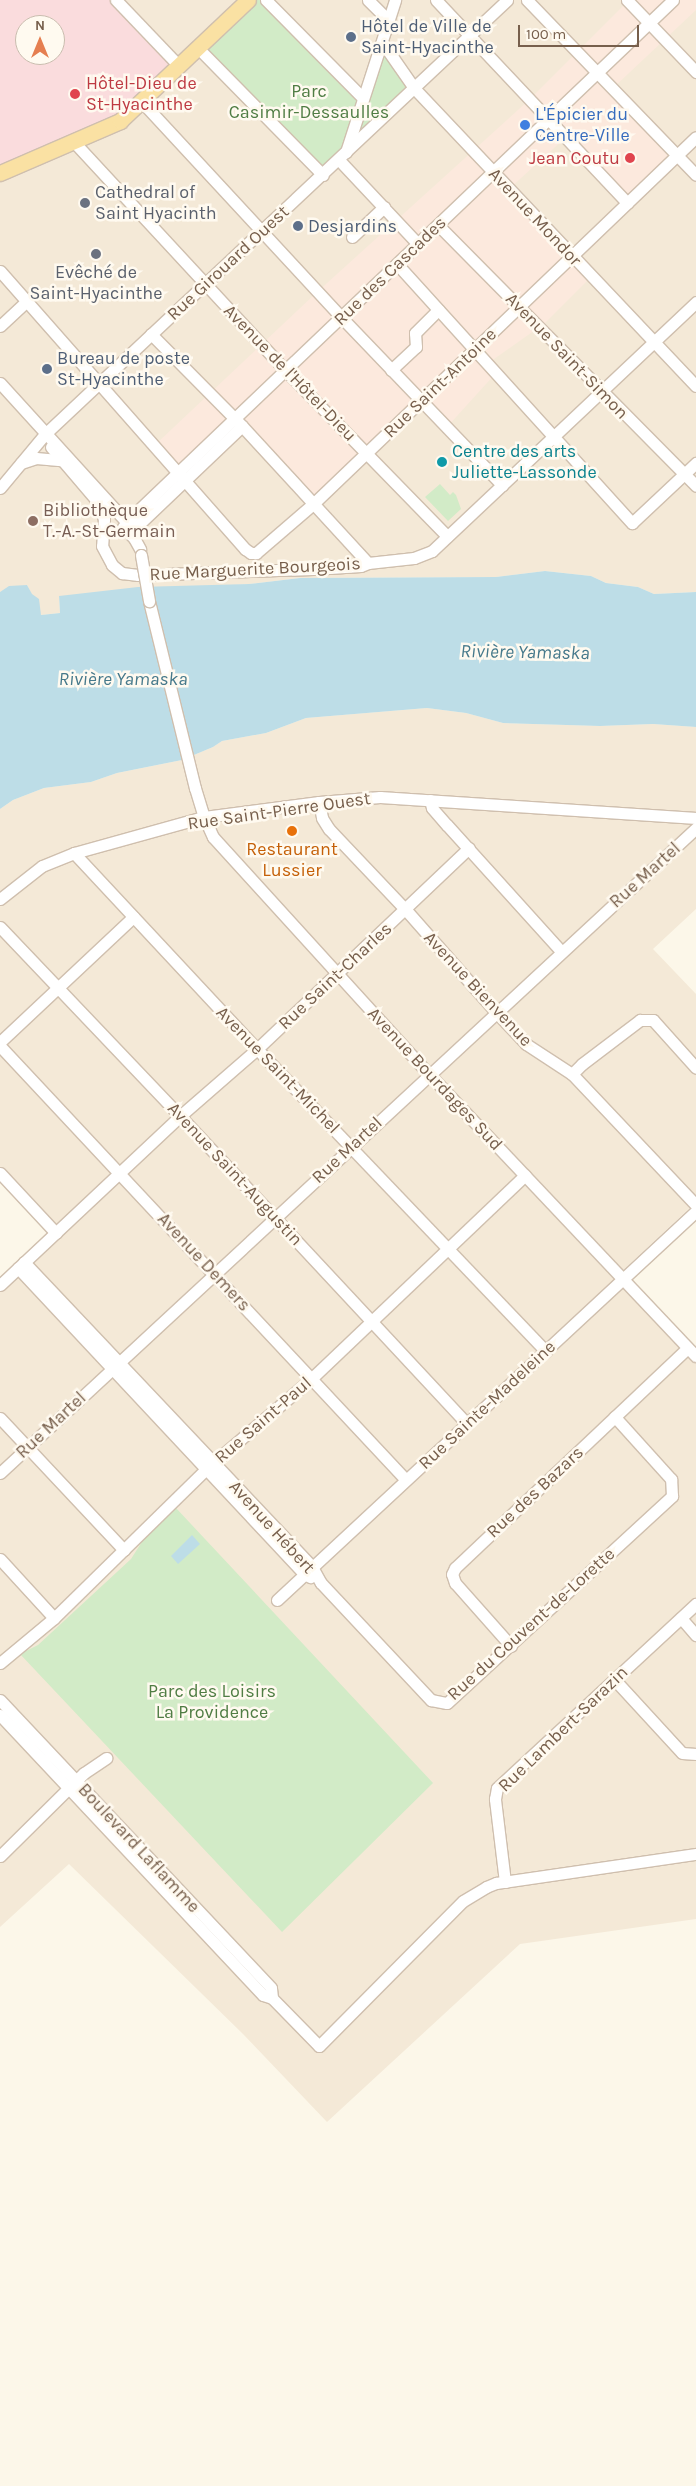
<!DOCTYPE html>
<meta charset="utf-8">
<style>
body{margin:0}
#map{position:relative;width:696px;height:2486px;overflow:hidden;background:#fcf7e9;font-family:Karla,sans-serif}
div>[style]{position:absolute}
.residential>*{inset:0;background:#f4e9d7}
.commercial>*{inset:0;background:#fce9dd}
.medical>*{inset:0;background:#fadcdd}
.green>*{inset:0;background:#d2ebc7}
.water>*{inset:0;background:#bddde7}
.roads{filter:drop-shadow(1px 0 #cfbfae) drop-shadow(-1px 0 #cfbfae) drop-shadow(0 1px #cfbfae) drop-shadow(0 -1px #cfbfae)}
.minor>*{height:11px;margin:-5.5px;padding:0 5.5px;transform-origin:5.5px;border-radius:5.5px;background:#fff}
.major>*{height:15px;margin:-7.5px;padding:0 7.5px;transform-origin:7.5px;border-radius:7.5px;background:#fae1a3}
.bridges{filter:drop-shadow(1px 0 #cfbfae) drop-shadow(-1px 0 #cfbfae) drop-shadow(0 1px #cfbfae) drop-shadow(0 -1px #cfbfae)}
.minor-bridge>*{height:11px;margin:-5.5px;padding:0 5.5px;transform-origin:5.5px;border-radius:5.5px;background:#fff}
.dots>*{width:14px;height:14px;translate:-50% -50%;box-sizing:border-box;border:2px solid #fffaf0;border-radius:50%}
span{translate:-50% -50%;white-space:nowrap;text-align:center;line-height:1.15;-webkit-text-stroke:5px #fffaf0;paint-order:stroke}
.service-label{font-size:18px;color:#4e5e75}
.left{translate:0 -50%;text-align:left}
.health-label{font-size:18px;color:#be3a42}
.right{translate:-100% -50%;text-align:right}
.park-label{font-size:18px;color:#507d44}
.shop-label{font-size:18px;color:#366cbe}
.worship-label{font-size:18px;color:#5b616d}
.street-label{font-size:18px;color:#775f4c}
.culture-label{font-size:18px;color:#0d838f}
.education-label{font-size:18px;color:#785e54}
.food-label{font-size:18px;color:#c56008}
.water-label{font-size:19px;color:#46798b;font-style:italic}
.north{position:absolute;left:15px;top:15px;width:50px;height:50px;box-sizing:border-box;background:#fffaf0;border:1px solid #c9bcae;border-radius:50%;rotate:0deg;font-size:14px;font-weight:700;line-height:20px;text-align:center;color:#775f4c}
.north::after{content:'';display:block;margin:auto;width:18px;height:22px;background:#e57e50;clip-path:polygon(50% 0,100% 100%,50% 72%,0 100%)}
.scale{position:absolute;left:518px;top:25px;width:121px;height:22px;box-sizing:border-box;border:2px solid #775f4c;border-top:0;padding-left:6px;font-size:15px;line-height:18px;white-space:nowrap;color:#775f4c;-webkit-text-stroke:4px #fffaf0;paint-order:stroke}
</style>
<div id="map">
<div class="residential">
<i style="clip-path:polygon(evenodd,0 0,696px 0,696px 592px,654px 594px,638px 587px,606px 583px,591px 576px,545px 571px,496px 577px,300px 578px,249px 584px,59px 597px,60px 613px,41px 615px,27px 585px,0 592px,0 0,25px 25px,55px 25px,55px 55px,25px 55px,25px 25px)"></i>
<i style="clip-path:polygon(427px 708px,466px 713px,503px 723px,600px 726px,653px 724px,696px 727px,696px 909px,653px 949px,696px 994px,696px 1202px,620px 1273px,696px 1355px,696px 1919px,520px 1944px,327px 2122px,243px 2034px,69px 1864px,0 1927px,0 1285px,58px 1229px,0 1167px,0 809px,13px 800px,44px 788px,91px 782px,117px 773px,182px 760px,213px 747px,222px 741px,266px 733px,306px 718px)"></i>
</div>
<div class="commercial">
<i style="clip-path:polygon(629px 0,696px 0,696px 10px,612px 89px,677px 155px,627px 203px,565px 138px,509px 189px,591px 277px,545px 323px,487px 364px,496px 373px,447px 427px,421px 401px,313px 504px,242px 426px,183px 480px,156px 444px,315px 294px,529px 100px)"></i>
</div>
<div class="medical">
<i style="clip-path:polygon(evenodd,0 0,116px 0,179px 66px,120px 121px,0 170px,0 0,25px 25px,55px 25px,55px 55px,25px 55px,25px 25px)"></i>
</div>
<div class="green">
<i style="clip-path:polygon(248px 0,266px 0,363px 98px,345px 154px,323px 175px,198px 48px)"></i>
<i style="clip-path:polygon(383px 50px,409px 88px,353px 142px)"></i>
<i style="clip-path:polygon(440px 484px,450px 495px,453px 492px,456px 495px,461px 509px,448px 521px,425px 497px)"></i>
<i style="clip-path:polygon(176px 1508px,433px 1783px,282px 1932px,20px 1654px,38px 1645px,131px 1559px,145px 1537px)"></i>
</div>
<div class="water">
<i style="clip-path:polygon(545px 571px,591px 576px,606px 583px,638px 587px,654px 594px,696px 592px,696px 727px,653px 724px,600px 726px,503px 723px,466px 713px,427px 708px,306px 718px,266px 733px,222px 741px,213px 747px,182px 760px,117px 773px,91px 782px,44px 788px,13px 800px,0 809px,0 592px,9px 586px,27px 585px,32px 594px,39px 599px,41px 615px,60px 613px,59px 596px,138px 587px,249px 584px,300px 578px,496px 577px)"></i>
<i style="clip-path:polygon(192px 1535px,200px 1544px,178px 1564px,171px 1556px)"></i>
</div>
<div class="roads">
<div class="minor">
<i style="left:116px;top:0;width:91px;rotate:46.3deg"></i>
<i style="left:266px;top:0;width:138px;rotate:45.3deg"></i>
<i style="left:368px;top:0;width:30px;rotate:45deg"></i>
<i style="left:436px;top:0;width:279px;rotate:46.7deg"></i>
<i style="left:527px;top:0;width:243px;rotate:46deg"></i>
<i style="left:627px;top:0;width:100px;rotate:46.2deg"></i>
<i style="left:382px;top:42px;width:56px;rotate:55.2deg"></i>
<i style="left:414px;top:88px;width:410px;rotate:46.6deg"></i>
<i style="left:198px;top:48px;width:178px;rotate:45.5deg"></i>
<i style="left:142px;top:102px;width:293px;rotate:47.2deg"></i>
<i style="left:341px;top:317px;width:233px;rotate:46.2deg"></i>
<i style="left:74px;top:142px;width:312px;rotate:47.2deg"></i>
<i style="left:286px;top:371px;width:231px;rotate:45.7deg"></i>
<i style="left:346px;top:152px;width:160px;rotate:-72.1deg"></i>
<i style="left:339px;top:160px;width:115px;rotate:46.8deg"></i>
<i style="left:438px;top:225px;width:367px;rotate:45.3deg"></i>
<i style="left:352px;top:237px;width:44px;rotate:-43.2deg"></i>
<i style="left:397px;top:264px;width:350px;rotate:47.8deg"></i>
<i style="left:632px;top:523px;width:88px;rotate:-43.2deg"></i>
<i style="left:0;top:271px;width:371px;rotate:48.6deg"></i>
<i style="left:245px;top:549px;width:7px;rotate:34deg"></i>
<i style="left:251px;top:553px;width:5px"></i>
<i style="left:256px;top:553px;width:75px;rotate:-40.7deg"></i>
<i style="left:313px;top:504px;width:530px;rotate:-43.78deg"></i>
<i style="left:0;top:326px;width:37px;rotate:-43deg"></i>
<i style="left:151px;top:334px;width:129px;rotate:45.3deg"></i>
<i style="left:242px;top:426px;width:186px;rotate:47.4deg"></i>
<i style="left:391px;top:370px;width:34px;rotate:-43deg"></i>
<i style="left:416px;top:347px;width:14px;rotate:-94deg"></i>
<i style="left:415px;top:333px;width:33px;rotate:-45deg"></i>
<i style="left:0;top:383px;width:196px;rotate:47.7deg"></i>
<i style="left:242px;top:426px;width:149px;rotate:136.4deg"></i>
<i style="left:134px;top:529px;width:8px;rotate:180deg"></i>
<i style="left:126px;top:529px;width:7px;rotate:-90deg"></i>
<i style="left:126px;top:522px;width:756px;rotate:-43.66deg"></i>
<i style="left:51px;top:447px;width:82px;rotate:49.5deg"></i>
<i style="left:21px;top:463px;width:16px;rotate:-18deg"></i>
<i style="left:36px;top:458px;width:25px;rotate:5deg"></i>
<i style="left:0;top:488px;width:70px;rotate:-50.2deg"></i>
<i style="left:45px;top:434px;width:634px;rotate:-43.21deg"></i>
<i style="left:99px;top:504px;width:16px;rotate:72deg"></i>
<i style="left:104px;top:519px;width:27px;rotate:94deg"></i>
<i style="left:102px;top:546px;width:21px;rotate:62deg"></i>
<i style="left:112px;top:565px;width:13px;rotate:39deg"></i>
<i style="left:122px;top:573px;width:16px;rotate:7deg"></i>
<i style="left:138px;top:575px;width:175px;rotate:-2deg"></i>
<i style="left:313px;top:569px;width:48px;rotate:-3.6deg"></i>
<i style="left:361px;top:566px;width:8px;rotate:-23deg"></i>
<i style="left:368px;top:563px;width:46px;rotate:-6.2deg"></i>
<i style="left:414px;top:558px;width:19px;rotate:-21deg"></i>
<i style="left:432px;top:551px;width:363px;rotate:-43.3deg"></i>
<i style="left:123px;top:527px;width:16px;rotate:45deg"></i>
<i style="left:134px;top:538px;width:13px;rotate:61deg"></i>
<i style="left:149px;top:601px;width:193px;rotate:76.2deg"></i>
<i style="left:195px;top:788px;width:30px;rotate:73deg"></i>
<i style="left:204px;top:817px;width:22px;rotate:66deg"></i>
<i style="left:213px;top:837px;width:321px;rotate:47.7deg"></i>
<i style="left:429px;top:1074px;width:388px;rotate:46.6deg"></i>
<i style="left:430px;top:800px;width:8px;rotate:76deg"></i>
<i style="left:432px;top:808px;width:23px;rotate:49deg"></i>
<i style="left:447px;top:825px;width:170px;rotate:47.9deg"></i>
<i style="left:319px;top:802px;width:16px;rotate:79deg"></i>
<i style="left:322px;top:818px;width:13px;rotate:58deg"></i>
<i style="left:329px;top:829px;width:112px;rotate:46.5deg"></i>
<i style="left:406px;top:910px;width:136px;rotate:48.6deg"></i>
<i style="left:496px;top:1012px;width:44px;rotate:46.8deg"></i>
<i style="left:526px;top:1044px;width:55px;rotate:33.1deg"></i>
<i style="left:572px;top:1074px;width:180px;rotate:46.6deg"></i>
<i style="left:74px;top:853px;width:268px;rotate:47deg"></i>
<i style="left:257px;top:1049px;width:418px;rotate:46.3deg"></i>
<i style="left:0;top:899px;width:53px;rotate:-38.2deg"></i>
<i style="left:42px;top:866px;width:35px;rotate:-22deg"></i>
<i style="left:74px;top:853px;width:135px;rotate:-15.5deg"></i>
<i style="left:204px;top:817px;width:116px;rotate:-7.4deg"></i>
<i style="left:319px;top:802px;width:61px;rotate:-4.7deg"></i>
<i style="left:380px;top:797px;width:317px;rotate:3.8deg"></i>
<i style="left:0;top:927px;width:261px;rotate:46.4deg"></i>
<i style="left:180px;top:1116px;width:421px;rotate:47deg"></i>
<i style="left:0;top:1042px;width:183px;rotate:-43.2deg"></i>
<i style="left:0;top:1046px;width:594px;rotate:46.91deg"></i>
<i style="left:572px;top:1074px;width:14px;rotate:-45deg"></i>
<i style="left:582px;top:1064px;width:73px;rotate:-37.2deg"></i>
<i style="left:640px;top:1020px;width:13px"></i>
<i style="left:653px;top:1020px;width:64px;rotate:48.1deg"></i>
<i style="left:0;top:1173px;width:82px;rotate:47deg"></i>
<i style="left:24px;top:1262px;width:419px;rotate:46.6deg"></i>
<i style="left:312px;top:1567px;width:18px;rotate:61deg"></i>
<i style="left:321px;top:1583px;width:161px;rotate:46.8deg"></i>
<i style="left:431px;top:1700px;width:16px;rotate:11deg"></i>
<i style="left:447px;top:1703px;width:306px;rotate:-42.6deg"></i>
<i style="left:672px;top:1496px;width:17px;rotate:-93deg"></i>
<i style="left:671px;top:1479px;width:84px;rotate:-132.1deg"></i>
<i style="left:18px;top:1268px;width:419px;rotate:46.9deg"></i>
<i style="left:304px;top:1574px;width:7px;rotate:27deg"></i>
<i style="left:0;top:1285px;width:247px;rotate:-43.2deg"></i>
<i style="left:180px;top:1116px;width:102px;rotate:-41deg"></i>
<i style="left:257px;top:1049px;width:292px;rotate:-43.5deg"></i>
<i style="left:0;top:1418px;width:181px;rotate:46.8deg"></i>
<i style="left:0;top:1473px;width:949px;rotate:-42.82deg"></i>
<i style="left:0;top:1559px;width:80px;rotate:47.5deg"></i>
<i style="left:277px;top:1600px;width:572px;rotate:-42.87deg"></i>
<i style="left:681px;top:1618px;width:23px;rotate:49deg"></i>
<i style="left:511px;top:1646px;width:84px;rotate:-131.6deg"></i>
<i style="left:455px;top:1583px;width:9px;rotate:-108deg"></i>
<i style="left:452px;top:1574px;width:7px;rotate:-63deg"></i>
<i style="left:455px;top:1568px;width:320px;rotate:-43.4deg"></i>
<i style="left:0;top:1663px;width:70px;rotate:-39.8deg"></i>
<i style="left:54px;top:1618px;width:214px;rotate:-44.4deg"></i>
<i style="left:207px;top:1468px;width:138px;rotate:-40.6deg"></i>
<i style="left:312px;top:1378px;width:294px;rotate:-43.6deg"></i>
<i style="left:614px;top:1679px;width:100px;rotate:47.4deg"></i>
<i style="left:682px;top:1753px;width:14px;rotate:4deg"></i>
<i style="left:0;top:1700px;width:395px;rotate:46.7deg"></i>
<i style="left:271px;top:1988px;width:10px;rotate:84deg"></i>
<i style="left:0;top:1715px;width:384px;rotate:46.8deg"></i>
<i style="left:263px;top:1995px;width:9px;rotate:18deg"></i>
<i style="left:272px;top:1998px;width:67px;rotate:45.6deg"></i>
<i style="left:319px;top:2046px;width:204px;rotate:-45.2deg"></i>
<i style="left:463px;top:1901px;width:27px;rotate:-31deg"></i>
<i style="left:486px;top:1887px;width:11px;rotate:-22deg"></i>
<i style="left:496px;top:1883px;width:202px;rotate:-8.3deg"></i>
<i style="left:0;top:1856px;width:118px;rotate:-44.7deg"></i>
<i style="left:84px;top:1773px;width:27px;rotate:-34deg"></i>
<i style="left:505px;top:1882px;width:84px;rotate:-96.9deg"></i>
<i style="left:495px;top:1799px;width:11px;rotate:-80deg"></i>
<i style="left:497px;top:1788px;width:271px;rotate:-42.8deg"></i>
</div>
<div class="major">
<i style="left:0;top:173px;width:131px;rotate:-23.4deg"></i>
<i style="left:120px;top:121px;width:176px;rotate:-43.4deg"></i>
</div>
</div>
<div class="bridges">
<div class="minor-bridge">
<i style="left:141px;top:555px;width:47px;rotate:80.1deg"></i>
</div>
</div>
<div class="dots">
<i style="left:351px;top:37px;background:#5c6f8a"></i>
<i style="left:75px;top:94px;background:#e0444e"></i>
<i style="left:525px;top:125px;background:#3f7fe0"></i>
<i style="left:630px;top:158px;background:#e0444e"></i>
<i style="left:85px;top:203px;background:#6b7280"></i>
<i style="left:298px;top:226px;background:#5c6f8a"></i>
<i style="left:96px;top:254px;background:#6b7280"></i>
<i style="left:47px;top:369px;background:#5c6f8a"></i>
<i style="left:442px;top:462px;background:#0f9aa8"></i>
<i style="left:33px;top:521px;background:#8d6e63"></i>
<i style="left:292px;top:831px;background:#e8710a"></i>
</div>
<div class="service-label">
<span class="left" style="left:361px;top:37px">Hôtel de Ville de<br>Saint-Hyacinthe</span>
<span class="left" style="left:308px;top:226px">Desjardins</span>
<span class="left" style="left:57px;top:369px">Bureau de poste<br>St-Hyacinthe</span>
</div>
<div class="health-label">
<span class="left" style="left:86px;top:94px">Hôtel-Dieu de<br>St-Hyacinthe</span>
<span class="right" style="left:620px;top:158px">Jean Coutu</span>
</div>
<div class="park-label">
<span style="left:309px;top:102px">Parc<br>Casimir-Dessaulles</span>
<span style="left:212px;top:1702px">Parc des Loisirs<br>La Providence</span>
</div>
<div class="shop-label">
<span class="left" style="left:535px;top:125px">L'Épicier du<br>Centre-Ville</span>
</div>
<div class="worship-label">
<span class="left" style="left:95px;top:203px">Cathedral of<br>Saint Hyacinth</span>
<span style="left:96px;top:283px">Evêché de<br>Saint-Hyacinthe</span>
</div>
<div class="street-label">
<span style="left:535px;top:217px;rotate:47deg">Avenue Mondor</span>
<span style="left:228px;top:263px;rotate:-43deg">Rue Girouard Ouest</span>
<span style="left:390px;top:271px;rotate:-44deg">Rue des Cascades</span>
<span style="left:567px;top:356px;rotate:46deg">Avenue Saint-Simon</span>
<span style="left:290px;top:373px;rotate:46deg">Avenue de l'Hôtel-Dieu</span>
<span style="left:440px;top:383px;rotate:-44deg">Rue Saint-Antoine</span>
<span style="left:255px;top:569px;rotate:-3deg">Rue Marguerite Bourgeois</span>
<span style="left:279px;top:811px;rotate:-8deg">Rue Saint-Pierre Ouest</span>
<span style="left:645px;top:875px;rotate:-42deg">Rue Martel</span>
<span style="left:335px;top:976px;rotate:-43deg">Rue Saint-Charles</span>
<span style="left:478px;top:989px;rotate:47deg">Avenue Bienvenue</span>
<span style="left:278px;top:1070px;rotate:46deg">Avenue Saint-Michel</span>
<span style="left:435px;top:1079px;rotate:47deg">Avenue Bourdages Sud</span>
<span style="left:347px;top:1150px;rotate:-43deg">Rue Martel</span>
<span style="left:235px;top:1174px;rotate:47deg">Avenue Saint-Augustin</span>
<span style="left:204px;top:1262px;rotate:47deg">Avenue Demers</span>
<span style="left:487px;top:1405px;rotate:-43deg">Rue Sainte-Madeleine</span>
<span style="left:263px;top:1420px;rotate:-41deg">Rue Saint-Paul</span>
<span style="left:51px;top:1425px;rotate:-43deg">Rue Martel</span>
<span style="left:535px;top:1492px;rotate:-43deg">Rue des Bazars</span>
<span style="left:272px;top:1527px;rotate:48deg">Avenue Hébert</span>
<span style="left:531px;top:1624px;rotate:-42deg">Rue du Couvent-de-Lorette</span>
<span style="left:563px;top:1729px;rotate:-44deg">Rue Lambert-Sarazin</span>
<span style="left:139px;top:1848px;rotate:47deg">Boulevard Laflamme</span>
</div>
<div class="culture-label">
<span class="left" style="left:452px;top:462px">Centre des arts<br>Juliette-Lassonde</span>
</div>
<div class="education-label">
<span class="left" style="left:43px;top:521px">Bibliothèque<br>T.-A.-St-Germain</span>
</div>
<div class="food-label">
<span style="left:292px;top:860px">Restaurant<br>Lussier</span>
</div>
<div class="water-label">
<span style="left:525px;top:653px;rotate:1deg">Rivière Yamaska</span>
<span style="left:123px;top:680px">Rivière Yamaska</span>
</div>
<div class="north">N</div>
<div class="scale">100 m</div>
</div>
